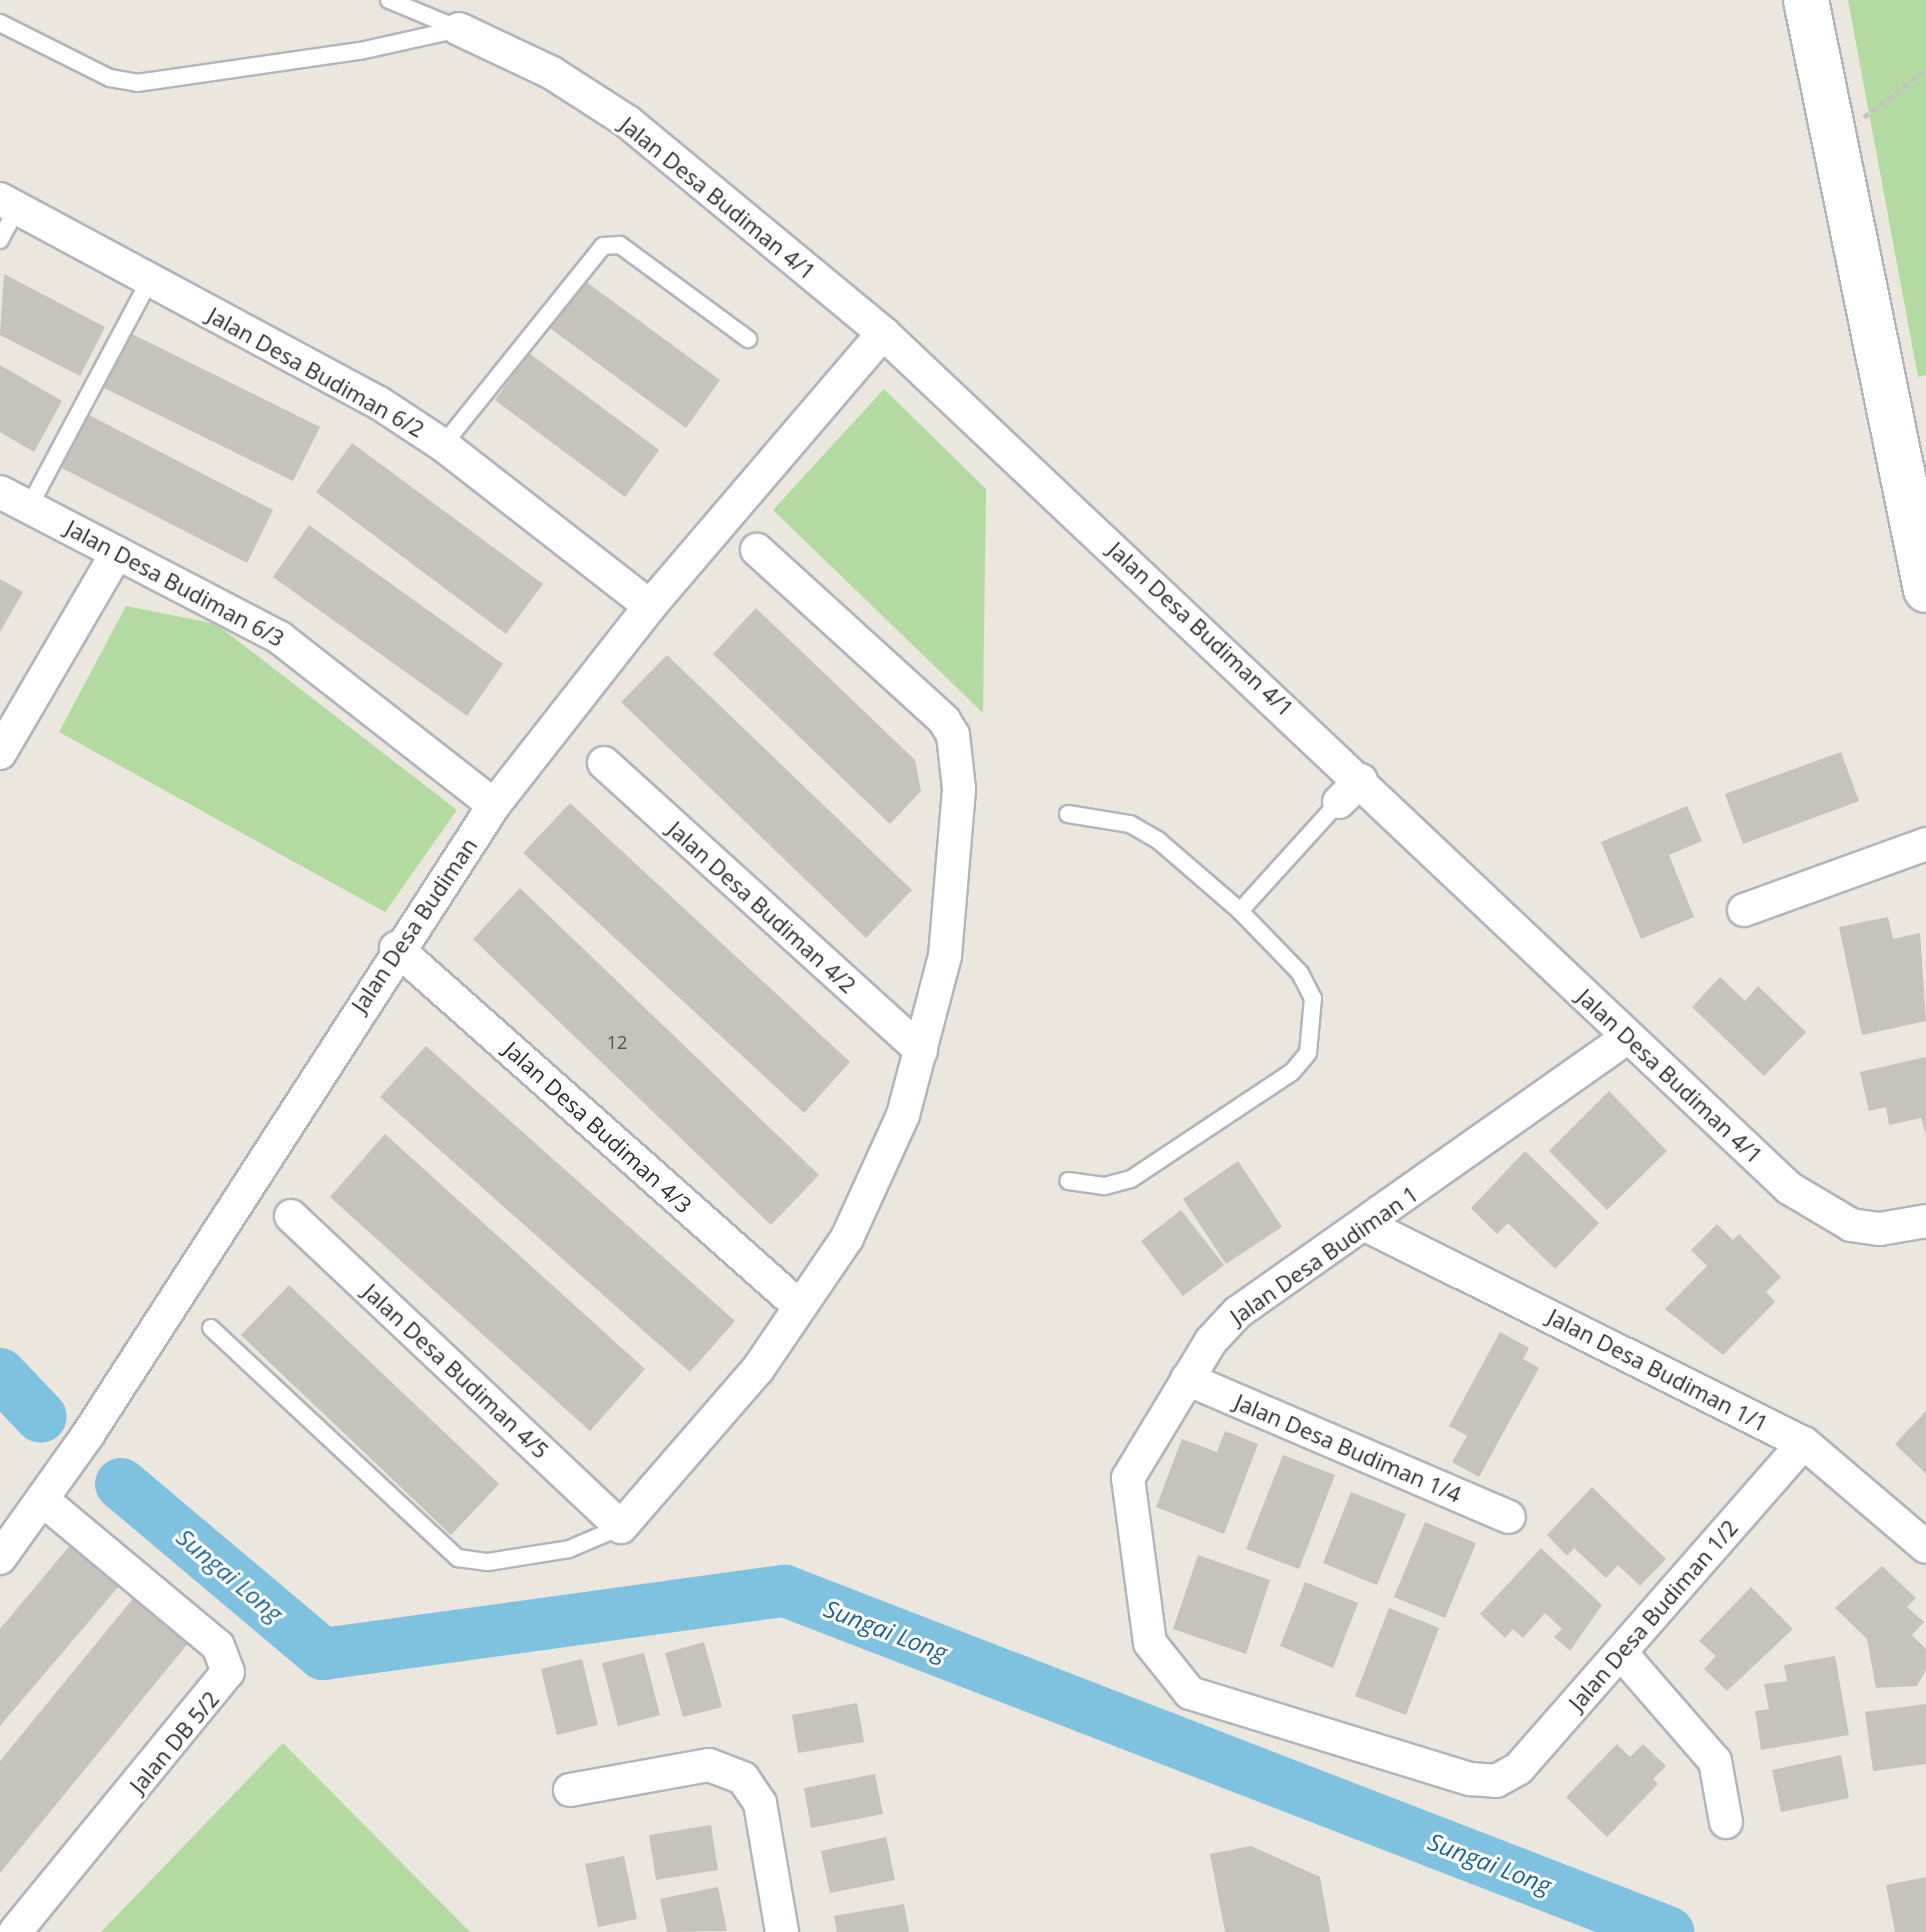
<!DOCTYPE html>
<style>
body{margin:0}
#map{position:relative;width:1926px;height:1932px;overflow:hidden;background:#ebe6de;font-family:"Open Sans",sans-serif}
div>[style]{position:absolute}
.green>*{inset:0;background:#b3dba1}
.river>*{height:52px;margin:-26px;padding:0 26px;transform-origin:26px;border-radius:26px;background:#7ec2e0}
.building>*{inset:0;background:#c6c3bd}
.path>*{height:5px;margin-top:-2.5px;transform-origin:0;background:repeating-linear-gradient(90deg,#c3c3c3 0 6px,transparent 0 10px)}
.roads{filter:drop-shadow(2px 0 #b2b4bc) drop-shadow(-2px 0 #b2b4bc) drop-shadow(0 2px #b2b4bc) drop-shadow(0 -2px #b2b4bc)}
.lane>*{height:16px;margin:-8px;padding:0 8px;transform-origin:8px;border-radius:8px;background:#fff}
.street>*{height:32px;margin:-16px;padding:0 16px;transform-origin:16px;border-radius:16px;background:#fff}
.secondary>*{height:44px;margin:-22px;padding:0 22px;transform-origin:22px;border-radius:22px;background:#fff}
span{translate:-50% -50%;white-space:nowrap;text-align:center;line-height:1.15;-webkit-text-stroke:6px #fff;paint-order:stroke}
.number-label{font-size:18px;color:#51504f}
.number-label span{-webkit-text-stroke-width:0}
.street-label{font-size:22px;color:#2a2a2a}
.water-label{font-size:24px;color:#1d618c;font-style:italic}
</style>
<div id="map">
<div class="green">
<i style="clip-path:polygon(1848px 0,1926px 0,1926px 375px,1918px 377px)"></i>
<i style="clip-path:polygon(884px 389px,986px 489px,983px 713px,773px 510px)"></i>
<i style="clip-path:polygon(126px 606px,216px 624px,457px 810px,385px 912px,59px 732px)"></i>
<i style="clip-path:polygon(283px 1743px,470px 1932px,101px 1932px)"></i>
</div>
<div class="river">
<i style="left:0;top:1374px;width:59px;rotate:46.4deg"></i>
<i style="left:121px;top:1484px;width:264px;rotate:40.1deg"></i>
<i style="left:323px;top:1654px;width:466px;rotate:-7.8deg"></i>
<i style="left:785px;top:1591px;width:947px;rotate:21.12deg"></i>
</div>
<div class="building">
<i style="clip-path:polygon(570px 270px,720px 380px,686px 428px,536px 318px)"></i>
<i style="clip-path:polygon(4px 274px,105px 327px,80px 376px,0 335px)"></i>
<i style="clip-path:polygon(130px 333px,320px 427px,293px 481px,104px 388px)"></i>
<i style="clip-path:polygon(529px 353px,659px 450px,625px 497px,495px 400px)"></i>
<i style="clip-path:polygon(0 365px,62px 401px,34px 452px,0 432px)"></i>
<i style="clip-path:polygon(85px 413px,273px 510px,247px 563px,58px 466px)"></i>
<i style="clip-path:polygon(352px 443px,543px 584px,506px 634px,316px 492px)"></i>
<i style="clip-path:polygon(309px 525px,503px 664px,467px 716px,273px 577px)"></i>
<i style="clip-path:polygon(0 579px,23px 592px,0 632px)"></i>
<i style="clip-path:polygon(756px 608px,915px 760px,921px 791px,890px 824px,713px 654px)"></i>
<i style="clip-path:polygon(667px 655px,912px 890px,866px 938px,621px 702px)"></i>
<i style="clip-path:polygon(1841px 752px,1859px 801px,1743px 844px,1725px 794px)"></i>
<i style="clip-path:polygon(570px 803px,850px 1062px,804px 1113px,523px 853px)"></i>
<i style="clip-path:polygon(1687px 806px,1702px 841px,1669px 855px,1694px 917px,1641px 939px,1601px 842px)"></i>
<i style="clip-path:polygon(520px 888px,819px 1175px,771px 1225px,473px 939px)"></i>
<i style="clip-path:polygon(1888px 917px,1893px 939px,1920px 933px,1926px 1021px,1862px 1035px,1839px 927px)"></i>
<i style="clip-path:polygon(1720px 977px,1745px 1001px,1758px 986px,1806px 1032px,1764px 1076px,1692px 1007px)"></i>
<i style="clip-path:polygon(426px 1046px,735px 1321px,690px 1372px,380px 1097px)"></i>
<i style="clip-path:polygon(1926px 1057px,1926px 1135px,1921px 1118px,1889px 1125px,1886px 1107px,1869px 1111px,1860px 1072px)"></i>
<i style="clip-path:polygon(1609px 1091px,1667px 1151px,1607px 1210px,1549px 1151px)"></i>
<i style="clip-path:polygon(385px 1134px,645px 1369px,590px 1431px,330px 1197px)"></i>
<i style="clip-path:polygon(1525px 1151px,1599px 1223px,1555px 1269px,1508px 1223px,1497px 1234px,1471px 1208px)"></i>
<i style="clip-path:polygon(1238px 1161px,1282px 1227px,1226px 1264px,1183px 1199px)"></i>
<i style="clip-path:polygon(1181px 1210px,1224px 1265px,1183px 1296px,1141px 1241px)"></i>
<i style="clip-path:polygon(1717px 1224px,1733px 1240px,1739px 1234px,1781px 1277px,1766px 1292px,1775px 1302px,1723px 1355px,1665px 1309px,1707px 1266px,1691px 1250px)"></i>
<i style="clip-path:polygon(289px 1285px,499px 1484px,451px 1535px,241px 1335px)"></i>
<i style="clip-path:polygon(1500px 1332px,1529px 1348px,1523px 1359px,1539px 1368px,1479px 1477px,1452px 1462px,1467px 1436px,1449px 1426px)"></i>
<i style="clip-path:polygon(1926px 1411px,1926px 1474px,1895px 1444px)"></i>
<i style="clip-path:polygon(1225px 1431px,1258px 1444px,1224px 1534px,1156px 1507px,1182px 1439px,1217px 1452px)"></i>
<i style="clip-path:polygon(1283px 1455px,1335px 1475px,1299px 1569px,1246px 1549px)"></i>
<i style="clip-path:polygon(1592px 1487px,1666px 1559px,1640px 1586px,1618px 1565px,1606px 1578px,1574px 1548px,1567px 1556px,1547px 1535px)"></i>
<i style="clip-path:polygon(1351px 1492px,1406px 1514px,1377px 1585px,1323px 1563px)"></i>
<i style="clip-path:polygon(1425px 1522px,1476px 1543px,1445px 1618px,1394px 1597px)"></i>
<i style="clip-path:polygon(71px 1544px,119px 1586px,0 1726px,0 1629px)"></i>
<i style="clip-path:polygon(1541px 1548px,1602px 1605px,1570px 1651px,1554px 1637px,1562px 1629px,1545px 1613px,1523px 1638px,1513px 1629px,1505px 1638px,1480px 1614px)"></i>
<i style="clip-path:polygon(1198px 1555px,1270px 1580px,1246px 1654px,1173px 1629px)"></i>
<i style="clip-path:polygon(1882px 1566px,1916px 1598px,1907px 1607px,1924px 1622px,1912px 1635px,1926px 1649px,1926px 1670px,1917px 1686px,1876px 1688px,1867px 1639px,1835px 1608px)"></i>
<i style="clip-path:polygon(1305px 1582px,1358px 1603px,1333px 1668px,1280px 1646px)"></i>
<i style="clip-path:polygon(1751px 1587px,1793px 1629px,1727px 1691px,1704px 1669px,1716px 1656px,1699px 1641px)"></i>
<i style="clip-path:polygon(135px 1596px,190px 1641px,0 1873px,0 1761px)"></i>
<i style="clip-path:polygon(1389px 1608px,1439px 1628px,1406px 1715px,1355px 1696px)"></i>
<i style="clip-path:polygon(704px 1642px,722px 1707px,683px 1717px,665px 1653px)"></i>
<i style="clip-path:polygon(644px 1653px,660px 1715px,618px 1726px,602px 1663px)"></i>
<i style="clip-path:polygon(1835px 1656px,1849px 1735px,1761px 1750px,1755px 1711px,1769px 1709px,1764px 1684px,1787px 1681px,1784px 1665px)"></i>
<i style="clip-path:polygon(582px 1659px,598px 1725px,557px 1735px,541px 1669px)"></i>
<i style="clip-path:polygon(857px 1703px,864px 1742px,798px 1753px,792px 1715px)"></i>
<i style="clip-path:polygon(1926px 1704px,1926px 1764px,1873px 1771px,1865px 1712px)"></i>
<i style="clip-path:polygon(1617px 1744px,1630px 1757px,1643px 1744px,1666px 1766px,1653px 1779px,1658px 1784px,1607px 1837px,1566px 1797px)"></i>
<i style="clip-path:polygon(1841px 1755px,1849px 1798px,1781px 1812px,1772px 1770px)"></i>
<i style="clip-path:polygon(875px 1774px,883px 1814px,811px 1828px,804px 1788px)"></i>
<i style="clip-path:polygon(711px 1825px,718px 1870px,656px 1880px,649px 1835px)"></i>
<i style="clip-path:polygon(886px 1837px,895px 1880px,830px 1893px,821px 1851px)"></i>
<i style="clip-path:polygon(1251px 1846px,1320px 1877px,1330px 1932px,1225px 1932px,1210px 1854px)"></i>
<i style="clip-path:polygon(624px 1856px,637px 1919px,598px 1927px,585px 1864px)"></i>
<i style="clip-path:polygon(1926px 1877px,1926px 1932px,1895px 1932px,1886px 1885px)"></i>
<i style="clip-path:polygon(718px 1887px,727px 1931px,667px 1932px,660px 1899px)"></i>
<i style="clip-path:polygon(904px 1904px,909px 1932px,837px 1932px,834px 1916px)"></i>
</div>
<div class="path">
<i style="left:1864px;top:117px;width:78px;rotate:-37.2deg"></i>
</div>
<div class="roads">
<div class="lane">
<i style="left:389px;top:0;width:76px;rotate:22.5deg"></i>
<i style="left:0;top:23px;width:123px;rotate:26.6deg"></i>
<i style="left:110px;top:78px;width:27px;rotate:10deg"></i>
<i style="left:137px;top:83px;width:225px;rotate:-8.2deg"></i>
<i style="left:360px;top:51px;width:101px;rotate:-12.5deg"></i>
<i style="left:0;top:240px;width:36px;rotate:-62deg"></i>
<i style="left:443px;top:445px;width:255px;rotate:-51.2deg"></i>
<i style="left:603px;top:246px;width:17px;rotate:-3deg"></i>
<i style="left:620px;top:245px;width:159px;rotate:36.3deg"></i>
<i style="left:30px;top:505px;width:256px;rotate:-62deg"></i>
<i style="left:1068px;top:814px;width:63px;rotate:9.2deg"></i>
<i style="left:1130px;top:824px;width:34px;rotate:30deg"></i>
<i style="left:1159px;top:841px;width:107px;rotate:40.8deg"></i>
<i style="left:1240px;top:911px;width:86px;rotate:45.9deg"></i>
<i style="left:1300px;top:973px;width:28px;rotate:63deg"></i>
<i style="left:1313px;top:998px;width:55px;rotate:95.2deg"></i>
<i style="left:1308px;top:1053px;width:25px;rotate:130deg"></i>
<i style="left:1292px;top:1072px;width:193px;rotate:146.4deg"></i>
<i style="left:1131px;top:1179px;width:28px;rotate:165deg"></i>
<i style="left:1104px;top:1186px;width:36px;rotate:-172deg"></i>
<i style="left:1240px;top:911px;width:147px;rotate:-47.8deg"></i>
<i style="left:211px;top:1328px;width:338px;rotate:43deg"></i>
<i style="left:458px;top:1558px;width:30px;rotate:8deg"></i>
<i style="left:488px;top:1562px;width:82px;rotate:-9.1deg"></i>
<i style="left:569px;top:1549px;width:56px;rotate:-22.9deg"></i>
</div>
<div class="street">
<i style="left:459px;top:29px;width:103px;rotate:25.3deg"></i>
<i style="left:552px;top:73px;width:90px;rotate:32.8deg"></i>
<i style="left:628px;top:122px;width:331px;rotate:39.6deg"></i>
<i style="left:883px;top:333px;width:1246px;rotate:43.34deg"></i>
<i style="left:1789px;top:1188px;width:72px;rotate:30.8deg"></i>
<i style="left:1851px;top:1225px;width:29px;rotate:8deg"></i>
<i style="left:1880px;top:1229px;width:47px;rotate:-9.9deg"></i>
<i style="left:0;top:199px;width:430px;rotate:28.3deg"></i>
<i style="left:379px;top:403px;width:77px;rotate:33.3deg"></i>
<i style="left:443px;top:445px;width:262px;rotate:37.9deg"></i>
<i style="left:0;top:492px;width:316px;rotate:27.5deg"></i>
<i style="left:280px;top:638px;width:271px;rotate:38deg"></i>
<i style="left:0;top:753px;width:232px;rotate:-59.7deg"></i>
<i style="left:604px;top:763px;width:428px;rotate:42.2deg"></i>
<i style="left:1339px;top:802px;width:31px;rotate:-45deg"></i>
<i style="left:1744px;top:910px;width:194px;rotate:-19.9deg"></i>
<i style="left:396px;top:948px;width:539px;rotate:41.62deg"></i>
<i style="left:1628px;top:1037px;width:477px;rotate:144.8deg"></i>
<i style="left:1238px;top:1312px;width:40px;rotate:133deg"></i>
<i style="left:1211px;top:1341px;width:160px;rotate:121.2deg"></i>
<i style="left:1128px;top:1478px;width:166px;rotate:82.4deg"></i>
<i style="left:1150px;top:1643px;width:64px;rotate:51.3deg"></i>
<i style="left:1190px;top:1693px;width:293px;rotate:17.1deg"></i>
<i style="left:1470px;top:1779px;width:26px;rotate:4deg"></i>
<i style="left:1496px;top:1781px;width:26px;rotate:-29deg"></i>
<i style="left:1519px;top:1768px;width:432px;rotate:-48.8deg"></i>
<i style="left:291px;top:1216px;width:453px;rotate:43.3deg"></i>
<i style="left:621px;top:1527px;width:209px;rotate:-49.1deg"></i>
<i style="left:758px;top:1369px;width:158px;rotate:-55.8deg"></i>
<i style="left:847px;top:1238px;width:135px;rotate:-65.5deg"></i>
<i style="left:903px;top:1115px;width:164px;rotate:-75.2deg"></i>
<i style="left:945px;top:956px;width:168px;rotate:-85.2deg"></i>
<i style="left:959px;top:789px;width:54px;rotate:-96.3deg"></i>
<i style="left:953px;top:735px;width:17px;rotate:-121deg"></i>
<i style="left:944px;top:720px;width:253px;rotate:-137.7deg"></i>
<i style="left:1368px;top:1226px;width:487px;rotate:26.5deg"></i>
<i style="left:1804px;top:1443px;width:160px;rotate:40.4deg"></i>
<i style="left:1187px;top:1379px;width:350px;rotate:23.2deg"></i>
<i style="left:0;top:1558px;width:153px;rotate:-54.5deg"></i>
<i style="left:89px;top:1433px;width:747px;rotate:-57.18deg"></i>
<i style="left:494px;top:805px;width:253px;rotate:-51.9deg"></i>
<i style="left:650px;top:606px;width:359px;rotate:-49.5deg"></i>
<i style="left:1621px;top:1653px;width:143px;rotate:49deg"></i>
<i style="left:1715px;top:1761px;width:62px;rotate:79.8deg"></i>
<i style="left:570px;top:1790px;width:141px;rotate:-10.2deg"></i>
<i style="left:709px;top:1765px;width:36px;rotate:21deg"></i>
<i style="left:743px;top:1778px;width:30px;rotate:56deg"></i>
<i style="left:760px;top:1803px;width:131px;rotate:80.3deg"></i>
<i style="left:15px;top:1932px;width:336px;rotate:-50.7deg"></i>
<i style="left:228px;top:1672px;width:28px;rotate:-111deg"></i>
<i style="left:218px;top:1646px;width:226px;rotate:-140.2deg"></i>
</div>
<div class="secondary">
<i style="left:1806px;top:0;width:602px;rotate:78.5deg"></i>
</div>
</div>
<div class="number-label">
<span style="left:617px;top:1042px">12</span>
</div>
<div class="street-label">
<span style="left:718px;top:198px;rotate:39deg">Jalan Desa Budiman 4/1</span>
<span style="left:316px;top:372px;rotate:29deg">Jalan Desa Budiman 6/2</span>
<span style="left:175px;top:583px;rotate:28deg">Jalan Desa Budiman 6/3</span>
<span style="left:1201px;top:629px;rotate:43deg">Jalan Desa Budiman 4/1</span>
<span style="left:762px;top:907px;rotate:42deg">Jalan Desa Budiman 4/2</span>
<span style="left:414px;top:925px;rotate:-56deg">Jalan Desa Budiman</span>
<span style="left:1670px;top:1076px;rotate:43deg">Jalan Desa Budiman 4/1</span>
<span style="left:598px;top:1127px;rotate:42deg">Jalan Desa Budiman 4/3</span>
<span style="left:1324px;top:1255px;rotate:-35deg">Jalan Desa Budiman 1</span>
<span style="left:1658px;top:1370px;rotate:27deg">Jalan Desa Budiman 1/1</span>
<span style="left:456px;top:1371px;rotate:43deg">Jalan Desa Budiman 4/5</span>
<span style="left:1348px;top:1448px;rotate:23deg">Jalan Desa Budiman 1/4</span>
<span style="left:1653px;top:1615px;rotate:-49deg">Jalan Desa Budiman 1/2</span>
<span style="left:174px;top:1742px;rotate:-50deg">Jalan DB 5/2</span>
</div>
<div class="water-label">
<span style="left:230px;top:1575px;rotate:40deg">Sungai Long</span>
<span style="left:886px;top:1630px;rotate:21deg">Sungai Long</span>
<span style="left:1490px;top:1863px;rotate:21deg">Sungai Long</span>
</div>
</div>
